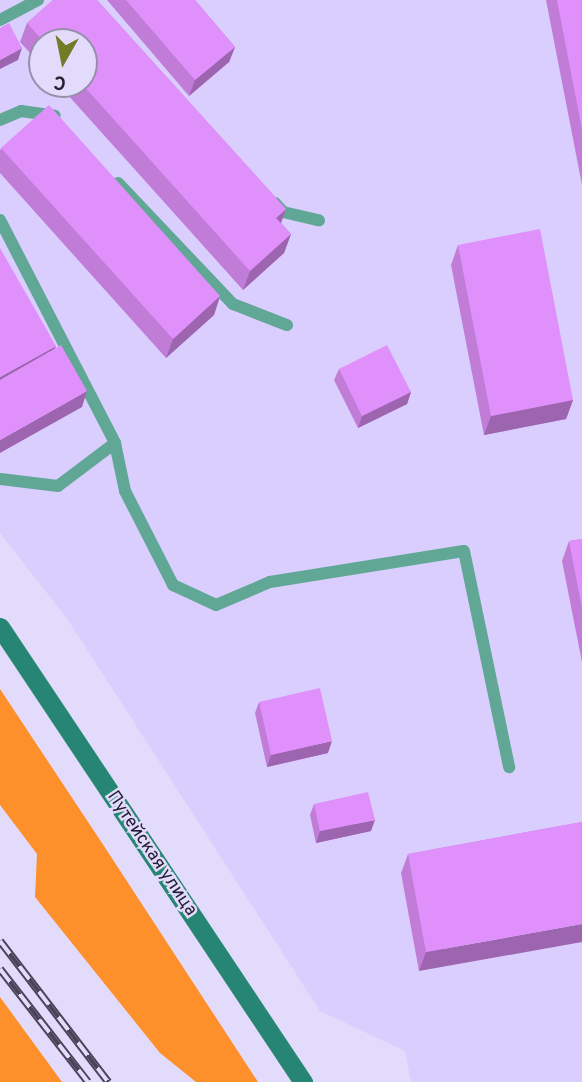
<!DOCTYPE html>
<meta charset="utf-8">
<style>
body{margin:0}
#map{position:relative;width:582px;height:1082px;overflow:hidden;background:#e3dbfb;font-family:Overpass,sans-serif}
div>[style]{position:absolute}
.built>*{inset:0;background:#dacefe}
.forest>*{inset:0;background:#fe902b}
.service>*{height:12px;margin:-6px;padding:0 6px;transform-origin:6px;border-radius:6px;background:#61a796}
.secondary>*{height:19px;margin:-9.5px;padding:0 9.5px;transform-origin:9.5px;border-radius:9.5px;background:#268673}
.rail>*{height:8px;margin-top:-4px;transform-origin:0;background:repeating-linear-gradient(90deg,#e3dbfb 0 16px,#494459 0 32px);box-sizing:border-box;border-block:2px solid #494459}
.wall>*{inset:0;background:#c17cd8}
.shaded-wall>*{inset:0;background:#9d65b0}
.building>*{inset:0;background:#e090fb}
span{translate:-50% -50%;white-space:nowrap;text-align:center;line-height:1.15;-webkit-text-stroke:5px #e3dbfb;paint-order:stroke}
.street-label{font-size:18px;color:#231e31}
.north{position:absolute;left:28px;top:28px;width:70px;height:70px;box-sizing:border-box;background:#e3dbfb;border:2px solid #968faa;border-radius:50%;rotate:189deg;font-size:19px;font-weight:700;line-height:28px;text-align:center;color:#231e31}
.north::after{content:'';display:block;margin:auto;width:24px;height:32px;background:#707c28;clip-path:polygon(50% 0,100% 100%,50% 72%,0 100%)}
</style>
<div id="map">
<div class="built">
<i style="clip-path:polygon(evenodd,0 0,582px 0,582px 1082px,411px 1082px,405px 1051px,320px 1011px,68px 620px,0 533px,0 0,42px 42px,84px 42px,84px 84px,42px 84px,42px 42px)"></i>
</div>
<div class="forest">
<i style="clip-path:polygon(0 689px,102px 843px,258px 1082px,196px 1082px,160px 1053px,35px 897px,37px 854px,0 805px)"></i>
<i style="clip-path:polygon(0 997px,62px 1082px,0 1082px)"></i>
</div>
<div class="service">
<i style="left:0;top:20px;width:43px;rotate:-27.8deg"></i>
<i style="left:0;top:120px;width:23px;rotate:-23deg"></i>
<i style="left:21px;top:111px;width:34px;rotate:8deg"></i>
<i style="left:118px;top:183px;width:167px;rotate:46.5deg"></i>
<i style="left:233px;top:304px;width:58px;rotate:21.3deg"></i>
<i style="left:275px;top:203px;width:12px;rotate:48deg"></i>
<i style="left:283px;top:212px;width:37px;rotate:13deg"></i>
<i style="left:0;top:220px;width:251px;rotate:62.7deg"></i>
<i style="left:115px;top:443px;width:71px;rotate:143deg"></i>
<i style="left:58px;top:486px;width:58px;rotate:-173.1deg"></i>
<i style="left:115px;top:443px;width:49px;rotate:78.2deg"></i>
<i style="left:125px;top:491px;width:106px;rotate:62.9deg"></i>
<i style="left:173px;top:585px;width:47px;rotate:24.9deg"></i>
<i style="left:216px;top:605px;width:59px;rotate:-23.1deg"></i>
<i style="left:270px;top:582px;width:196px;rotate:-9.1deg"></i>
<i style="left:464px;top:551px;width:221px;rotate:78.2deg"></i>
</div>
<div class="secondary">
<i style="left:0;top:627px;width:547px;rotate:56.34deg"></i>
</div>
<div class="rail">
<i style="left:0;top:941px;width:178px;rotate:52.5deg"></i>
<i style="left:0;top:969px;width:143px;rotate:52.1deg"></i>
</div>
<div class="wall">
<i style="clip-path:polygon(53px 0,97px 0,286px 209px,281px 223px,291px 234px,284px 253px,243px 290px,58px 84px,84px 84px,84px 42px,42px 42px,42px 66px,20px 42px,27px 23px)"></i>
<i style="clip-path:polygon(107px 0,195px 0,235px 47px,229px 62px,189px 96px)"></i>
<i style="clip-path:polygon(546px 0,582px 0,582px 185px)"></i>
<i style="clip-path:polygon(1px 148px,220px 296px,214px 315px,166px 358px,0 173px,0 151px)"></i>
<i style="clip-path:polygon(458px 245px,573px 400px,566px 419px,484px 435px,451px 265px)"></i>
<i style="clip-path:polygon(339px 369px,411px 392px,407px 404px,358px 428px,334px 380px)"></i>
<i style="clip-path:polygon(582px 539px,582px 662px,562px 561px,569px 541px)"></i>
<i style="clip-path:polygon(259px 702px,328px 753px,267px 767px,255px 713px)"></i>
<i style="clip-path:polygon(314px 804px,371px 831px,316px 843px,310px 815px)"></i>
<i style="clip-path:polygon(582px 822px,419px 971px,401px 873px,408px 854px)"></i>
</div>
<div class="shaded-wall">
<i style="clip-path:polygon(235px 47px,229px 62px,189px 96px,195px 80px)"></i>
<i style="clip-path:polygon(22px 48px,18px 60px,0 69px,0 60px)"></i>
<i style="clip-path:polygon(286px 209px,279px 228px,276px 218px)"></i>
<i style="clip-path:polygon(291px 234px,284px 253px,243px 290px,250px 271px)"></i>
<i style="clip-path:polygon(220px 296px,214px 315px,166px 358px,173px 339px)"></i>
<i style="clip-path:polygon(56px 346px,49px 365px,0 392px,0 377px)"></i>
<i style="clip-path:polygon(87px 391px,82px 407px,0 453px,0 440px)"></i>
<i style="clip-path:polygon(411px 392px,407px 404px,358px 428px,362px 416px)"></i>
<i style="clip-path:polygon(573px 400px,566px 419px,484px 435px,491px 416px)"></i>
<i style="clip-path:polygon(332px 741px,328px 753px,267px 767px,271px 755px)"></i>
<i style="clip-path:polygon(375px 820px,371px 831px,316px 843px,320px 831px)"></i>
<i style="clip-path:polygon(582px 924px,582px 942px,419px 971px,426px 952px)"></i>
</div>
<div class="building">
<i style="clip-path:polygon(53px 0,97px 0,286px 209px,276px 218px,291px 234px,250px 271px,82px 84px,84px 84px,84px 42px,44px 42px,27px 23px)"></i>
<i style="clip-path:polygon(126px 0,195px 0,235px 47px,195px 80px)"></i>
<i style="clip-path:polygon(557px 0,582px 0,582px 130px)"></i>
<i style="clip-path:polygon(9px 23px,22px 48px,0 60px,0 28px)"></i>
<i style="clip-path:polygon(49px 105px,220px 296px,173px 339px,1px 148px)"></i>
<i style="clip-path:polygon(540px 229px,573px 400px,491px 416px,458px 245px)"></i>
<i style="clip-path:polygon(0 248px,56px 346px,0 377px)"></i>
<i style="clip-path:polygon(61px 345px,87px 391px,0 440px,0 380px)"></i>
<i style="clip-path:polygon(387px 345px,411px 392px,362px 416px,339px 369px)"></i>
<i style="clip-path:polygon(582px 539px,582px 608px,569px 541px)"></i>
<i style="clip-path:polygon(320px 688px,332px 741px,271px 755px,259px 702px)"></i>
<i style="clip-path:polygon(368px 792px,375px 820px,320px 831px,314px 804px)"></i>
<i style="clip-path:polygon(582px 822px,582px 924px,426px 952px,408px 854px)"></i>
</div>
<div class="street-label">
<span style="left:151px;top:854px;rotate:56deg">Путейская улица</span>
</div>
<div class="north">С</div>
</div>
